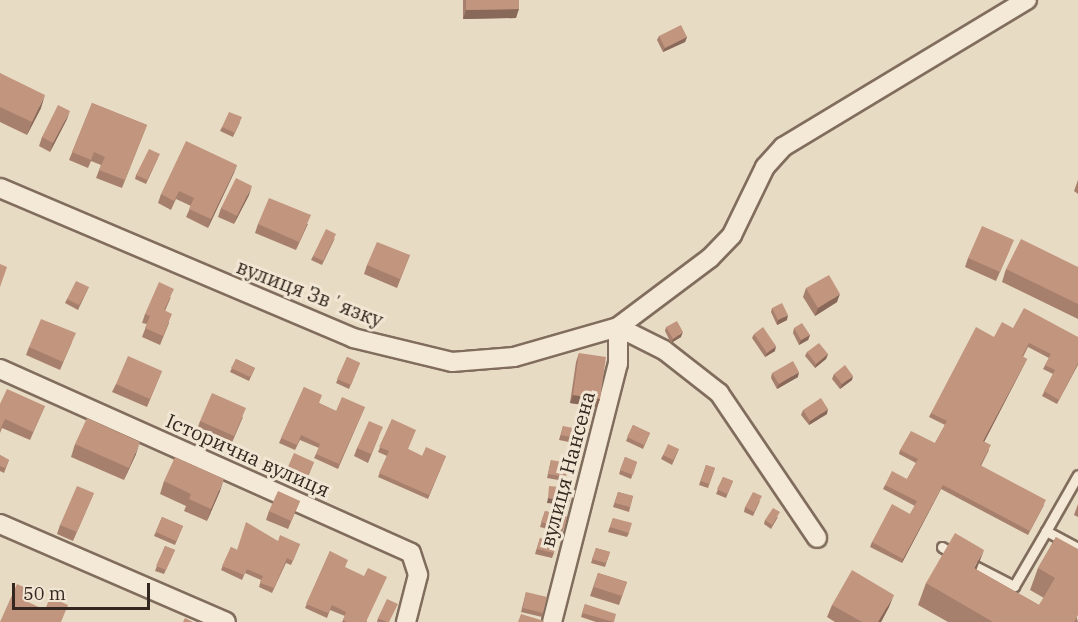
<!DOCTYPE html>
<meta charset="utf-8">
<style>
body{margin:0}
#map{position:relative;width:1078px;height:622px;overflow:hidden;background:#e8dbc4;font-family:"IBM Plex Serif",serif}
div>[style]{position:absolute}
.roads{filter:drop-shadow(2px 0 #816d5d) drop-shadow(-2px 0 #816d5d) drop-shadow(0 2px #816d5d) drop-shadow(0 -2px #816d5d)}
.lane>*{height:9px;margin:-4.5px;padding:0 4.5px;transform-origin:4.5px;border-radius:4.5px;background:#f4e9d6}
.street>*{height:18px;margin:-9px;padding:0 9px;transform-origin:9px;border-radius:9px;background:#f4e9d6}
.wall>*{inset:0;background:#a7806d}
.shaded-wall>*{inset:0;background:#886859}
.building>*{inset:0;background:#c2957f}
span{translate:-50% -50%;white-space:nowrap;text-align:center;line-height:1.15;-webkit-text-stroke:6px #f1e6d3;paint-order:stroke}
.street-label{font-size:20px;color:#33271f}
.scale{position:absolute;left:12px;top:583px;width:138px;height:27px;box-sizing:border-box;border:3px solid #33271f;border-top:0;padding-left:8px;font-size:18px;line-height:21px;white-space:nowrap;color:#33271f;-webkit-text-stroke:4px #f1e6d3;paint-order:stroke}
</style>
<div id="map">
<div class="roads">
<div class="lane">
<i style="left:1046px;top:531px;width:64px;rotate:-60.3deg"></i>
<i style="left:942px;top:547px;width:15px;rotate:32deg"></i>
<i style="left:967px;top:562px;width:53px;rotate:27.1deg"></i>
<i style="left:1014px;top:586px;width:64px;rotate:-59.8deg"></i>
<i style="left:1046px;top:531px;width:36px;rotate:28deg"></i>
</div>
<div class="street">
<i style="left:0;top:188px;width:384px;rotate:23deg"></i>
<i style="left:353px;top:338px;width:102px;rotate:13.6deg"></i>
<i style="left:452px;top:362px;width:62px;rotate:-4.6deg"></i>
<i style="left:514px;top:357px;width:108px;rotate:-16.1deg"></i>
<i style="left:618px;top:327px;width:115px;rotate:-36.9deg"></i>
<i style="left:710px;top:258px;width:32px;rotate:-46deg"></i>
<i style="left:732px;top:235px;width:76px;rotate:-64.1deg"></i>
<i style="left:765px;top:167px;width:27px;rotate:-48deg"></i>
<i style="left:783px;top:147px;width:285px;rotate:-31.1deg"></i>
<i style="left:618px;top:327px;width:51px;rotate:26.6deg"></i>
<i style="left:664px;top:350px;width:70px;rotate:38deg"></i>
<i style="left:719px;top:393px;width:175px;rotate:55.9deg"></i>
<i style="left:0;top:369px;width:450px;rotate:24.1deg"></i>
<i style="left:411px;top:553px;width:23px;rotate:72deg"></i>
<i style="left:418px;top:575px;width:49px;rotate:104.3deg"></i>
<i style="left:0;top:524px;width:246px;rotate:23.4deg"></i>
<i style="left:552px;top:622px;width:266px;rotate:-75.7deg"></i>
<i style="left:618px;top:364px;width:37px;rotate:-90deg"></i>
</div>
</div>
<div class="wall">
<i style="clip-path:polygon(463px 0,519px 0,516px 18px,463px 19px)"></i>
<i style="clip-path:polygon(659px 36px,687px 37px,685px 42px,663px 52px,657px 40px)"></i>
<i style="clip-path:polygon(0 73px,41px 108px,27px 135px,0 122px)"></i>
<i style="clip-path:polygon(92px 103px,147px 125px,122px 188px,96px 178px,101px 165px,91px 161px,88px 168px,69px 160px)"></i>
<i style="clip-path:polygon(67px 119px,50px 152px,39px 146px,42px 137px)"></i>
<i style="clip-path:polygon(240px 122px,233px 137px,220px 131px,222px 127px)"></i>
<i style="clip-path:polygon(158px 158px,146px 184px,135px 179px,136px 175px)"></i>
<i style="clip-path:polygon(237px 165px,208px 228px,186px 217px,191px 206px,176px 199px,171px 210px,158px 203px,161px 194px)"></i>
<i style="clip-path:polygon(1078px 180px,1078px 194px,1074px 191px)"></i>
<i style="clip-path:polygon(249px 195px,234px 224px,218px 217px,221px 208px)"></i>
<i style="clip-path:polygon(258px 224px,308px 224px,296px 250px,255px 233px)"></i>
<i style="clip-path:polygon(335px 238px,322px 265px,311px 260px,313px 256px)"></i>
<i style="clip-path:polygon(1010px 249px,996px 281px,965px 267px,968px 258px)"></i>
<i style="clip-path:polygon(410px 255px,397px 288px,364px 274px,367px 265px)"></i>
<i style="clip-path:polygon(1078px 267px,1078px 319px,1002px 282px,1006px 269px)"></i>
<i style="clip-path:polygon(89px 287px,78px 310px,65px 303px,67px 299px)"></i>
<i style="clip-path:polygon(806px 288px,837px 302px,815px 316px,803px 297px)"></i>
<i style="clip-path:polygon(171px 297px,165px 311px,169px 323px,160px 345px,142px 337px,147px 324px,142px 323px,145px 314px)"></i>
<i style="clip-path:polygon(772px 308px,787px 320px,777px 325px,771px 312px)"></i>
<i style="clip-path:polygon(666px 327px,681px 337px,671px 343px,665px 331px)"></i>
<i style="clip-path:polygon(794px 328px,810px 335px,808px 340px,799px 345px,793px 333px)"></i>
<i style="clip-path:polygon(1013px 328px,1078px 337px,1078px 365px,1057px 404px,1042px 396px,1053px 374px,1043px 369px,1049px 358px,1028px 347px,1023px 357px,1027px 359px,1025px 363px,984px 442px,989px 450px,981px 466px,1044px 505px,1028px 535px,941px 489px,902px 563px,870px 547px,872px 542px,910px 514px,915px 506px,883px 489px,885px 485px,907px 479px,916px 463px,899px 454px,900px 450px,935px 443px,945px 425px,929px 417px,931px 413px,994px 337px)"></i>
<i style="clip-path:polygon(754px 334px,775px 351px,765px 357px,752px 338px)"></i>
<i style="clip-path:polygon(72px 342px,60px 370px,26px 355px,29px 347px)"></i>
<i style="clip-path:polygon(807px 352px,828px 354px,826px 359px,815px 368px,805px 356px)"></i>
<i style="clip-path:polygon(579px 353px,600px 399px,597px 407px,570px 403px,576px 362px)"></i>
<i style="clip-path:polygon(347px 357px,360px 363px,349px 389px,336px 383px)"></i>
<i style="clip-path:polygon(236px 359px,255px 368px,249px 381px,230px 372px)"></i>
<i style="clip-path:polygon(162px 371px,147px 407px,112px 392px,116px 384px)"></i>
<i style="clip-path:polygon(772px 373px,798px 377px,777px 389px,771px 378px)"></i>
<i style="clip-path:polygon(834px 374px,852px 380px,840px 389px,832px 379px)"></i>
<i style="clip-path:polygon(304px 387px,319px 403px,336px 411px,365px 407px,338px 469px,314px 458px,319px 448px,300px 440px,295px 450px,279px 443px)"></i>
<i style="clip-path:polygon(0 404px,45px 406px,30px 440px,2px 428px,0 433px)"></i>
<i style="clip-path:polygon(803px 410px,827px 414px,809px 425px,801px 415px)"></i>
<i style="clip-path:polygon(243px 417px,231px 445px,197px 430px,200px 421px)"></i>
<i style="clip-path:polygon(392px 419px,408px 449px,422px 456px,446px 456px,428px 499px,378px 477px,387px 456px,378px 452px)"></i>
<i style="clip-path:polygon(633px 425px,650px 433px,643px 449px,626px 441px)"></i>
<i style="clip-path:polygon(563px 426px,576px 438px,574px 443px,559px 440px)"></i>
<i style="clip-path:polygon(379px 436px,368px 463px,354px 456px,357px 448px)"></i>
<i style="clip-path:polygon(75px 444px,136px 454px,124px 480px,71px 457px)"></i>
<i style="clip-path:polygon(679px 449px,672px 465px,661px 459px,663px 455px)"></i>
<i style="clip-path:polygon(0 455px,9px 460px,4px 473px,0 471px)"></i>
<i style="clip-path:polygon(625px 457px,637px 462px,631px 479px,619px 474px)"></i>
<i style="clip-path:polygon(551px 460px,566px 477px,564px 481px,547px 478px)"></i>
<i style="clip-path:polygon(314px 462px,304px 487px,284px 477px,287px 469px)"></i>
<i style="clip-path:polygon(706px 465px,715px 468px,708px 488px,699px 485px)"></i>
<i style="clip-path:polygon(723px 477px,733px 481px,726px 498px,716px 494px)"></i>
<i style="clip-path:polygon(164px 481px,220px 491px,207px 521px,184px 511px,186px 506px,160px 494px)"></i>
<i style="clip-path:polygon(618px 492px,633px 496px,629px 512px,613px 507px)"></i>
<i style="clip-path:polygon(94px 493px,73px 541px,57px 534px,60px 525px)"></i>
<i style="clip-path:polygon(300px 501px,288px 529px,266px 520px,269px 511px)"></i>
<i style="clip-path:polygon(760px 501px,753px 516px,744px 512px,745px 507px)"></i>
<i style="clip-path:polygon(1078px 504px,1078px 517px,1074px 515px)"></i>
<i style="clip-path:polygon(545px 511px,567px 517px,562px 533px,540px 527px)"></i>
<i style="clip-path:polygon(162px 517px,183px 526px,175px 545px,154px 536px)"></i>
<i style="clip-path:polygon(778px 517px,771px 529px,764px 524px,765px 520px)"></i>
<i style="clip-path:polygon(613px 518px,629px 533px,627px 537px,608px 532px)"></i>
<i style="clip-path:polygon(1056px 537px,1078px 622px,948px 622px,918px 605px,926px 583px,977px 570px,1039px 605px,1044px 598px,1030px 590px,1038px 568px)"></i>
<i style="clip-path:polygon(540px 538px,554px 553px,552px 558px,535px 554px)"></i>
<i style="clip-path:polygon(278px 541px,300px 544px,291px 565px,286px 563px,272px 593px,259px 587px,261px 580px,245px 573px,242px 580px,221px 570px,231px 547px,237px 550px)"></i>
<i style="clip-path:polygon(165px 546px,175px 550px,164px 574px,155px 571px)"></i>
<i style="clip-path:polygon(596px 548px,610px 552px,605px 567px,591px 563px)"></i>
<i style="clip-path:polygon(330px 551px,345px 568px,367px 622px,342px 622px,345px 616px,330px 610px,327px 618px,305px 608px)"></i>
<i style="clip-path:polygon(598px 573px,627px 582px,619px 605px,590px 596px)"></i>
<i style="clip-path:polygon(526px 592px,543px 613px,542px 617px,521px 612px)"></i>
<i style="clip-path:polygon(585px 604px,614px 622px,596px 622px,581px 617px)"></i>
<i style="clip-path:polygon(832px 605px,889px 607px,881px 622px,835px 622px,827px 617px)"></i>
<i style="clip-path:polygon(378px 618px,390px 622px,377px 622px)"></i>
</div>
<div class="shaded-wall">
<i style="clip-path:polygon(519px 9px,516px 18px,463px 19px,466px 10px)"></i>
<i style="clip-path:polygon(687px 37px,685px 42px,663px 52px,665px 48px)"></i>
<i style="clip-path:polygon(45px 95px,41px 108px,27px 135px,32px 122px)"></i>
<i style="clip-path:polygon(70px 111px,67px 119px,50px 152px,53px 143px)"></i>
<i style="clip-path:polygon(237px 165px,234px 173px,208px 228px,211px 219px)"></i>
<i style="clip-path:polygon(252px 186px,249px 195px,234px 224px,237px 216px)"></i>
<i style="clip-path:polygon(840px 294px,837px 302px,815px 316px,818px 308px)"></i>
<i style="clip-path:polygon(788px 315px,787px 320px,777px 325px,778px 320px)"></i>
<i style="clip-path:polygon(683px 332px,681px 337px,671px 343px,673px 339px)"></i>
<i style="clip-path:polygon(810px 335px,808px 340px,799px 345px,801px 340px)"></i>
<i style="clip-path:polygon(776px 346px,775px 351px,765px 357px,767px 353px)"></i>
<i style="clip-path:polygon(828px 354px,826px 359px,815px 368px,816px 364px)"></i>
<i style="clip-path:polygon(1027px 359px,1025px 363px,982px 446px,983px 441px)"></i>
<i style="clip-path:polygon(799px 372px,798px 377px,777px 389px,779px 384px)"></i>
<i style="clip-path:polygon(853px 376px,852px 380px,840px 389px,842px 384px)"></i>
<i style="clip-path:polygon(573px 395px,600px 399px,597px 407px,570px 403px)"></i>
<i style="clip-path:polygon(828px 409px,827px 414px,809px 425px,810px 421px)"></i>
<i style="clip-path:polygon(140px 442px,136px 454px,124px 480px,129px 468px)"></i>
<i style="clip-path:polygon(224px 479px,220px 491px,207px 521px,211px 509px)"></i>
<i style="clip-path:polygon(943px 485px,941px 489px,902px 563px,903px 559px)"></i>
<i style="clip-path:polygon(548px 498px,570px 500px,568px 505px,547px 503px)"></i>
<i style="clip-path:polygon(984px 550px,976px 571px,974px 568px)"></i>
<i style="clip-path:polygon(894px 595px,889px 607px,881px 622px,878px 622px)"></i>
</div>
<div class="building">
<i style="clip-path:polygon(466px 0,519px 0,519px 9px,466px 10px)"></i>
<i style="clip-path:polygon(681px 25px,687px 37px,665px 48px,659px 36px)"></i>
<i style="clip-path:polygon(0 73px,45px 95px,32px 122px,0 107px)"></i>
<i style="clip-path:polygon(92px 103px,147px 125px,125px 180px,99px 170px,105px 157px,94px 152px,91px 160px,72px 152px)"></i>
<i style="clip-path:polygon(58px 105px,70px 111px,53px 143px,42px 137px)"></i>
<i style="clip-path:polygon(229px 112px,242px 117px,235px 133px,222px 127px)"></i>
<i style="clip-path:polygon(186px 141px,237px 165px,211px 219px,189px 209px,194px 198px,179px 191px,174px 201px,161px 194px)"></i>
<i style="clip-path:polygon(149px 149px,160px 154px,147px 180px,136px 175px)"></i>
<i style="clip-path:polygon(236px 178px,252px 186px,237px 216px,221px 208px)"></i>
<i style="clip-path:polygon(269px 198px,311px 215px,299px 242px,258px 224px)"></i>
<i style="clip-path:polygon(982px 226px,1014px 240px,1000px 272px,968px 258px)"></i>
<i style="clip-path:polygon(326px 229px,336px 234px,323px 261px,313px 256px)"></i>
<i style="clip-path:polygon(1021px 239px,1078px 267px,1078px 304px,1006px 269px)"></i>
<i style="clip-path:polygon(377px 242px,410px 255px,400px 279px,367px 265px)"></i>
<i style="clip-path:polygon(0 264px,7px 267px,0 287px)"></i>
<i style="clip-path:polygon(829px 275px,840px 294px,818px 308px,806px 288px)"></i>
<i style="clip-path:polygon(76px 281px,89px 287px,79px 305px,67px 299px)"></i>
<i style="clip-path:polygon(159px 282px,174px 289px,164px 310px,172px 314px,163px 336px,145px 328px,150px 316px,145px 314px)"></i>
<i style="clip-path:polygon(782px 303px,788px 315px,778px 320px,772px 308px)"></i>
<i style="clip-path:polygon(1024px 308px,1078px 337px,1078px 363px,1059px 400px,1044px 391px,1055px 370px,1045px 365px,1051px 354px,1029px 343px,1022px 356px,1027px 359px,983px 441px,991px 445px,980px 465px,1046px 500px,1030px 531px,943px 485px,903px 559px,872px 542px,892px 504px,910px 514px,917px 501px,885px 485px,892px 471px,907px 479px,918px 459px,900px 450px,911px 431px,935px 443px,947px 421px,931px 413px,976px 327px,994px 337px,1002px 322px,1013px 328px)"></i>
<i style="clip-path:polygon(41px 319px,76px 333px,63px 362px,29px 347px)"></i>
<i style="clip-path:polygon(677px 321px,683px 332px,673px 339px,666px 327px)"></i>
<i style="clip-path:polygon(802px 323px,810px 335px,801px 340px,794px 328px)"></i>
<i style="clip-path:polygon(763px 327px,776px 346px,767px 353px,754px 334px)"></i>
<i style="clip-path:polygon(819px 343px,828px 354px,816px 364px,807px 352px)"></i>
<i style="clip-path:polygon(579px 353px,606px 357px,600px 399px,573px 395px)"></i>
<i style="clip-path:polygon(128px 356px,162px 371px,150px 399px,116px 384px)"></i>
<i style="clip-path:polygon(347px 357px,360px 363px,351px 385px,337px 379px)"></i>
<i style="clip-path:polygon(236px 359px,255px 368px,250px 377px,231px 368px)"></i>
<i style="clip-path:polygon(793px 361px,799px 372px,779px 384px,772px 373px)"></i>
<i style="clip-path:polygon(845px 365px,853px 376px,842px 384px,834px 374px)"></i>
<i style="clip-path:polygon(304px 387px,322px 395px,319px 403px,336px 411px,342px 397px,365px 407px,339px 464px,316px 454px,320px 444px,301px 435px,297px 445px,281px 438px)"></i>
<i style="clip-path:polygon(7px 389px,45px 406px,33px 432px,5px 419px,0 430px,0 404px)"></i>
<i style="clip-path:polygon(212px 393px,246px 408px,234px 436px,200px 421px)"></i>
<i style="clip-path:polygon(821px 398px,828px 409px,810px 421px,803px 410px)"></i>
<i style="clip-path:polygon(87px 418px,140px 442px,129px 468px,75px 444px)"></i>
<i style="clip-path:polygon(392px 419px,416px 430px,408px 449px,422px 456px,426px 447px,446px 456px,429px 495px,379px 473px,389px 451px,379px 447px)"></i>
<i style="clip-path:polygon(369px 421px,383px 427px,371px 454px,357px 448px)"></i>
<i style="clip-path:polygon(633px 425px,650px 433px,644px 445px,627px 437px)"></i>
<i style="clip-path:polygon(563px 426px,578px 429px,576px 438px,561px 435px)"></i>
<i style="clip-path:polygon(668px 444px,679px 449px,673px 460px,663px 455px)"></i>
<i style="clip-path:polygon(294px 453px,314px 462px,307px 478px,287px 469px)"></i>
<i style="clip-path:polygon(0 455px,9px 460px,5px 468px,0 466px)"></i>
<i style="clip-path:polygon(175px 457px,224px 479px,211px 509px,189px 499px,191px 494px,164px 481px)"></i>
<i style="clip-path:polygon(625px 457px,637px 462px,633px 475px,620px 470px)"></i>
<i style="clip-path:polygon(551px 460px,568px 463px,566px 477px,548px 474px)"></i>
<i style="clip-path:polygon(706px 465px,715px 468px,709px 484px,701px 481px)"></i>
<i style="clip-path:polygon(723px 477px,733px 481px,727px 494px,717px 489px)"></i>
<i style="clip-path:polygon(77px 486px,94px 493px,77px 532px,60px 525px)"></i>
<i style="clip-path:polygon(549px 486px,571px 488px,570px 500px,548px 498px)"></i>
<i style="clip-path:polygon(278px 491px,300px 501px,291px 521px,269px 511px)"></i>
<i style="clip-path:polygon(618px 492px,633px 496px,630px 507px,615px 503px)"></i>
<i style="clip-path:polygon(753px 492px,762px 496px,754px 512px,745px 507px)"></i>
<i style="clip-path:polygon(773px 508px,780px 512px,772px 525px,765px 520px)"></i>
<i style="clip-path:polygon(545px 511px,567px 517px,564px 529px,541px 522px)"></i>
<i style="clip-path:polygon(162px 517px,183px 526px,176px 541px,156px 532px)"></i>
<i style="clip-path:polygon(613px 518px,632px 523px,629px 533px,610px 527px)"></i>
<i style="clip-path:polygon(246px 522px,278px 541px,280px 535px,300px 544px,293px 561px,287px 558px,274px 588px,260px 583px,263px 576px,247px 569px,244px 575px,222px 566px,231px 547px,237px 550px)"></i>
<i style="clip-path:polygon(955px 533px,984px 550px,974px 568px,1039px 605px,1055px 578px,1038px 568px,1056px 537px,1078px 549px,1078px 615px,1074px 622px,993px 622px,926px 583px)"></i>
<i style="clip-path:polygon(540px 538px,557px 542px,554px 553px,537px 549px)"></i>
<i style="clip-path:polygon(165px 546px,175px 550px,166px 570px,156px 566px)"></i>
<i style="clip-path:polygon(596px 548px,610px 552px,606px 563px,592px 559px)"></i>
<i style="clip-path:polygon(330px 551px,348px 560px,345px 567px,364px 576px,368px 568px,387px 577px,366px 622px,347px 622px,343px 620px,346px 612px,332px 605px,328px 613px,306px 604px)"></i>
<i style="clip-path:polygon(852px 570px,894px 595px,878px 622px,862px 622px,832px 605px)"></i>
<i style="clip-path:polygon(598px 573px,627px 582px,622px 596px,594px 587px)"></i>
<i style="clip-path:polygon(17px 584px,33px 591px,28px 602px,45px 610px,50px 597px,68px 605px,61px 622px,0 622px)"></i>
<i style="clip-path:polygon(526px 592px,547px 597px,543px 613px,523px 608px)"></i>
<i style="clip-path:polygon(387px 599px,398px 604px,389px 622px,387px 622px,378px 618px)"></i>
<i style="clip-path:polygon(585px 604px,616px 614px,614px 622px,582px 613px)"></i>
<i style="clip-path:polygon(521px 614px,544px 621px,543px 622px,518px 622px)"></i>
<i style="clip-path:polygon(185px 618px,193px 622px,183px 622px)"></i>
</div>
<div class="street-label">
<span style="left:310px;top:293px;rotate:21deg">вулиця Звʼязку</span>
<span style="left:248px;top:455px;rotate:24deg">Історична вулиця</span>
<span style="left:567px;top:469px;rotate:-75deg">вулиця Нансена</span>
</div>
<div class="scale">50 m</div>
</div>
